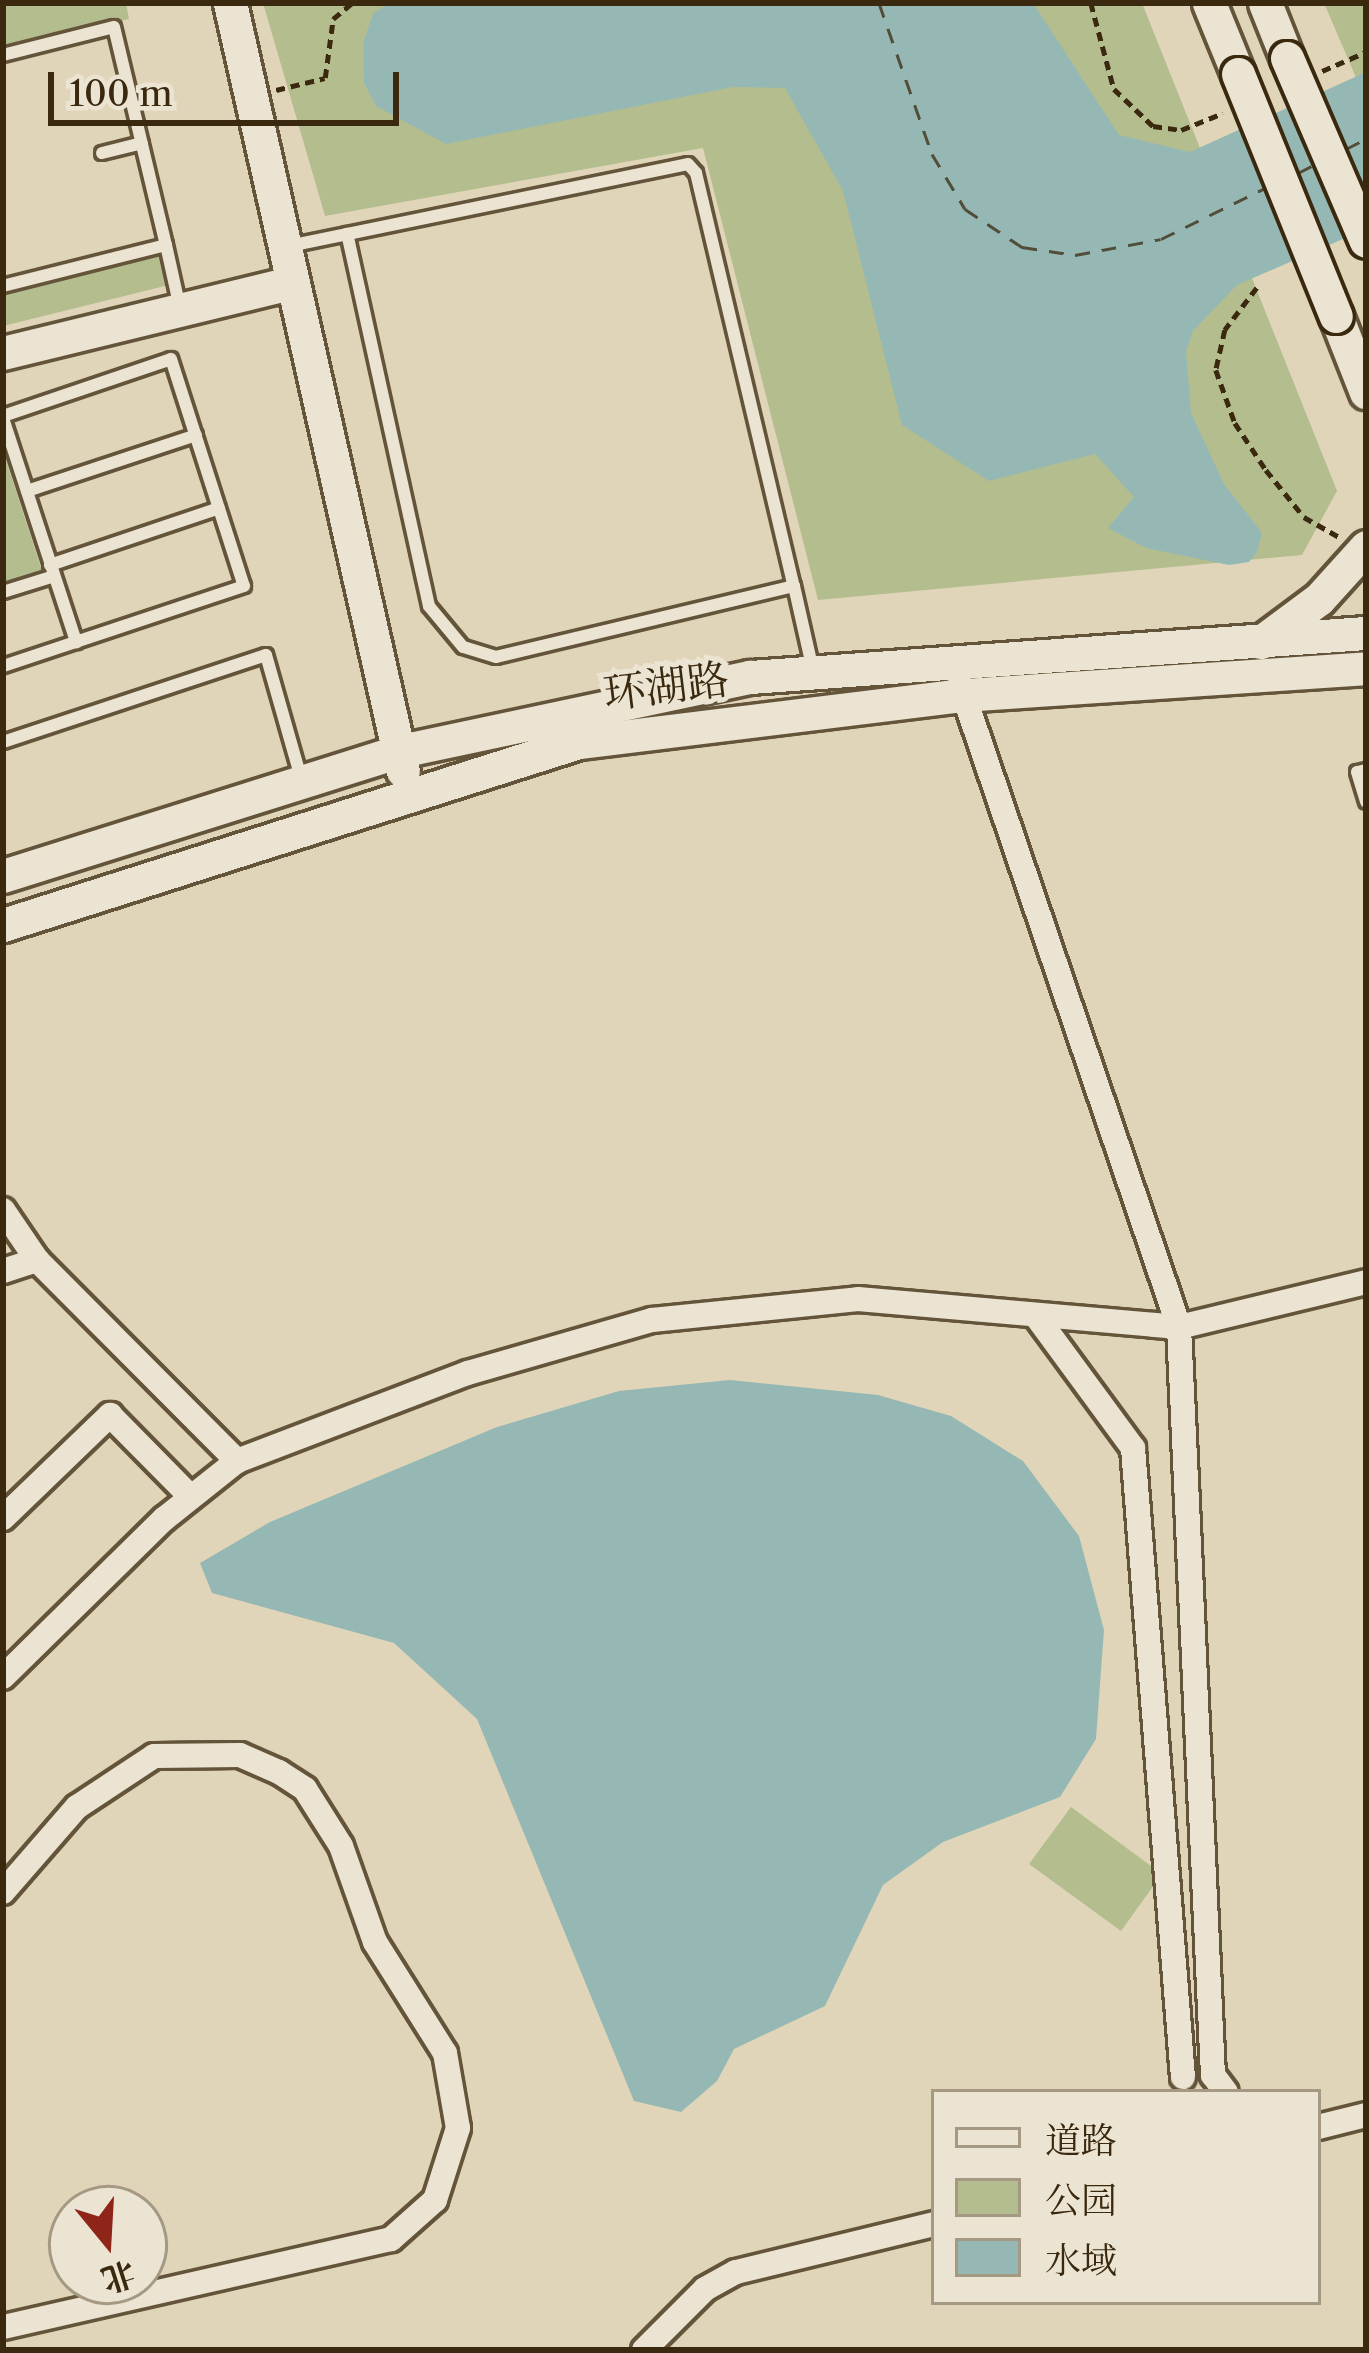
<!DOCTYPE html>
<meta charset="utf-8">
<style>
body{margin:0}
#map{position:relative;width:1369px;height:2353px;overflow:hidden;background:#e1d5b9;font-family:"Libre Caslon Text","Noto Serif SC",serif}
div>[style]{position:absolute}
.green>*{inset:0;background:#b4bd8e}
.water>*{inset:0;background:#95b8b4}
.ferry>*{height:3px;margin-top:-1.5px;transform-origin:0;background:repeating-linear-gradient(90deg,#514d38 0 15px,transparent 0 27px)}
.path>*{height:4.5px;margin-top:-2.25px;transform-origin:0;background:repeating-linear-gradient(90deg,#3a290f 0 9px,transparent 0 15px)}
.roads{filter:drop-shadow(3px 0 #64543a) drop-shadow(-3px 0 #64543a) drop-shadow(0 3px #64543a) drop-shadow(0 -3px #64543a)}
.lane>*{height:12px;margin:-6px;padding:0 6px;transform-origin:6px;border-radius:6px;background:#ece4d2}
.street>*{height:24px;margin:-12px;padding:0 12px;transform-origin:12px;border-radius:12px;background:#ece4d2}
.secondary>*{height:33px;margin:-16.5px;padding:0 16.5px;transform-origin:16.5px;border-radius:16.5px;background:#ece4d2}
.bridges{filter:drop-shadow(3px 0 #3a290f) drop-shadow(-3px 0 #3a290f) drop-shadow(0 3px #3a290f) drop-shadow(0 -3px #3a290f)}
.secondary-bridge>*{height:33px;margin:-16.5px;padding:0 16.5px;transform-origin:16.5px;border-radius:16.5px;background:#ece4d2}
span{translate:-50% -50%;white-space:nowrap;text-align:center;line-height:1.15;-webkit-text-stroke:10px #ece4d2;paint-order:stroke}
.street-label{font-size:42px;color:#3a290f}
.frame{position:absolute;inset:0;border:6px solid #3a290f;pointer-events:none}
.legend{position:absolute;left:931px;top:2089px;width:390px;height:216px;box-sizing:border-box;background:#ece4d2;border:3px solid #a59984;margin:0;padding:15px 21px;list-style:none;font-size:36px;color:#3a290f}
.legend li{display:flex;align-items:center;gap:24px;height:60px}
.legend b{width:60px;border:3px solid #a59984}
.north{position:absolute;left:48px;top:2185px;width:120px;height:120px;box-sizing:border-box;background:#ece4d2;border:3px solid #a59984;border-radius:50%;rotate:162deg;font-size:33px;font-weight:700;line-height:48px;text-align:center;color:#3a290f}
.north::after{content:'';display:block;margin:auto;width:42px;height:54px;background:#8f2418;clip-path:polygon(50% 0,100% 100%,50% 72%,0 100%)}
.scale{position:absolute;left:48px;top:72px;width:351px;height:54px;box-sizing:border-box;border:6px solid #3a290f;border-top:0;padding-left:15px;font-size:36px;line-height:42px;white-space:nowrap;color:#3a290f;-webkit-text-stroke:9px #ece4d2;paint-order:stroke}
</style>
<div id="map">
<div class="green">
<i style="clip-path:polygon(3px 3px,126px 3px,129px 19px,3px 50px)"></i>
<i style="clip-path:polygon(263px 3px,1142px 3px,1337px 491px,1302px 555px,818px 600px,703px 148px,325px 216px)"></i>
<i style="clip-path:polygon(1324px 3px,1366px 3px,1366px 101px)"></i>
<i style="clip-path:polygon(161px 253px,169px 285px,3px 326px,3px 293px)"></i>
<i style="clip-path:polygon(3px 451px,42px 571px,3px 584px)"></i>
<i style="clip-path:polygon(1071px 1807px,1162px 1874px,1121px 1931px,1029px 1864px)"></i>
</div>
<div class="water">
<i style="clip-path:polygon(389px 3px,1033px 3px,1119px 135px,1190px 152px,1366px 72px,1366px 229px,1237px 285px,1193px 331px,1186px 352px,1191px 413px,1224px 484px,1262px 533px,1257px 552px,1249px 562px,1229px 565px,1146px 548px,1108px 528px,1134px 497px,1095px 454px,989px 481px,902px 425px,843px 191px,785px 88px,733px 87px,446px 144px,376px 106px,364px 83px,363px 43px,373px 14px)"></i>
<i style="clip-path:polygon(730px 1380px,878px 1395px,951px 1416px,1023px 1461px,1079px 1536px,1104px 1630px,1096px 1739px,1060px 1797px,943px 1842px,883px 1885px,825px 2006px,734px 2049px,717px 2081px,681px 2112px,634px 2101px,477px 1719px,394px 1643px,212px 1593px,200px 1563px,270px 1522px,497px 1427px,619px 1391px)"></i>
</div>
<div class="ferry">
<i style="left:879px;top:3px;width:160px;rotate:70.7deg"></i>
<i style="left:932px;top:154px;width:64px;rotate:59deg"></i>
<i style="left:965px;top:209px;width:69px;rotate:33.7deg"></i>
<i style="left:1022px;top:247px;width:54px;rotate:8.6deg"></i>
<i style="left:1075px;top:255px;width:87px;rotate:-10.5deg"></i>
<i style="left:1161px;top:239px;width:118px;rotate:-26.1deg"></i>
<i style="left:1346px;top:149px;width:22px;rotate:-27deg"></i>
<i style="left:1298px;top:173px;width:20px;rotate:-27deg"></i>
</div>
<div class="path">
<i style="left:1091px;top:3px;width:89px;rotate:75deg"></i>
<i style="left:1114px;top:89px;width:54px;rotate:43.5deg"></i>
<i style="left:1153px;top:126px;width:28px;rotate:8deg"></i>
<i style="left:1181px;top:130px;width:45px;rotate:-22deg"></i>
<i style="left:1322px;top:71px;width:48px;rotate:-23.4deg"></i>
<i style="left:276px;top:90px;width:50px;rotate:-13.8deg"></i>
<i style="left:325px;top:78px;width:60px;rotate:-82.3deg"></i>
<i style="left:333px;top:19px;width:25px;rotate:-40deg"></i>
<i style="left:1257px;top:288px;width:53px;rotate:127.3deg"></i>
<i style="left:1225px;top:330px;width:41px;rotate:102.7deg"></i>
<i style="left:1216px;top:370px;width:56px;rotate:70.3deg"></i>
<i style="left:1235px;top:423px;width:56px;rotate:56.6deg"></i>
<i style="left:1266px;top:470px;width:60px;rotate:51deg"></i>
<i style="left:1304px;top:517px;width:40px;rotate:29.7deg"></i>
</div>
<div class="roads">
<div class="lane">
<i style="left:3px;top:55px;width:114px;rotate:-14.2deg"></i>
<i style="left:114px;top:27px;width:224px;rotate:76.6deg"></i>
<i style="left:166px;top:245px;width:168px;rotate:165.9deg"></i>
<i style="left:102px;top:153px;width:41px;rotate:-14deg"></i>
<i style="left:166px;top:245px;width:65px;rotate:77.5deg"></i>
<i style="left:289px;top:246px;width:407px;rotate:-11.6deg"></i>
<i style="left:688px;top:164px;width:12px;rotate:48deg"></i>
<i style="left:696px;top:173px;width:424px;rotate:76.7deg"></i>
<i style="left:794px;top:586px;width:306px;rotate:166.6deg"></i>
<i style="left:496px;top:657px;width:34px;rotate:-163deg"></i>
<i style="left:463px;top:647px;width:53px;rotate:-129.7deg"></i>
<i style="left:429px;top:606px;width:381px;rotate:-102.4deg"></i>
<i style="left:3px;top:416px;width:177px;rotate:-18.7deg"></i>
<i style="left:171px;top:359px;width:238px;rotate:72.2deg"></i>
<i style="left:244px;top:586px;width:254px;rotate:161.6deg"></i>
<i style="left:3px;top:418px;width:236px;rotate:71.9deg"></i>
<i style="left:27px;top:491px;width:178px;rotate:-18.3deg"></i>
<i style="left:50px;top:565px;width:178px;rotate:-18.6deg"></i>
<i style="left:794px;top:586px;width:86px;rotate:77.3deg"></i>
<i style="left:3px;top:592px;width:53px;rotate:-17.4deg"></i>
<i style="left:3px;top:742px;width:277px;rotate:-18.3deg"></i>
<i style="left:266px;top:655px;width:131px;rotate:74.1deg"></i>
<i style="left:1366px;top:770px;width:9px;rotate:167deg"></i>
<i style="left:1357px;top:772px;width:31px;rotate:73deg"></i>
</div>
<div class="street">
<i style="left:960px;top:684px;width:679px;rotate:71.19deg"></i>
<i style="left:1179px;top:1327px;width:192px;rotate:-13.5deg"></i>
<i style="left:3px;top:1210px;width:60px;rotate:55.8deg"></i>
<i style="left:37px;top:1260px;width:284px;rotate:45.1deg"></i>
<i style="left:3px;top:1271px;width:36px;rotate:-18deg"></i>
<i style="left:1039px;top:1320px;width:159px;rotate:53.7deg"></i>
<i style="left:1133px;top:1448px;width:631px;rotate:85.46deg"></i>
<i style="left:3px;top:1518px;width:149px;rotate:-43.9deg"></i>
<i style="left:110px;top:1415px;width:115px;rotate:45.4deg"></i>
<i style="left:3px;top:1677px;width:226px;rotate:-44.5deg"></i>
<i style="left:164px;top:1519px;width:93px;rotate:-38.5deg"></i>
<i style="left:237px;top:1461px;width:247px;rotate:-20.9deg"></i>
<i style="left:468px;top:1373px;width:191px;rotate:-16.1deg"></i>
<i style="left:652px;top:1320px;width:207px;rotate:-5.8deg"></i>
<i style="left:858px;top:1299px;width:322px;rotate:5deg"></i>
<i style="left:1179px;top:1327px;width:749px;rotate:87.4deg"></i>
<i style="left:1213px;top:2075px;width:21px;rotate:53deg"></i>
<i style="left:3px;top:1892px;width:113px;rotate:-49deg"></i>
<i style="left:77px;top:1807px;width:92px;rotate:-33.5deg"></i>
<i style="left:154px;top:1756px;width:86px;rotate:-0.7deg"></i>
<i style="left:240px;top:1755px;width:43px;rotate:23.6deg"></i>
<i style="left:279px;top:1772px;width:31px;rotate:33deg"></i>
<i style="left:305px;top:1789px;width:67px;rotate:57.7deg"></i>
<i style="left:341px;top:1846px;width:102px;rotate:70.5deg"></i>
<i style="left:375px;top:1942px;width:131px;rotate:57.8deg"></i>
<i style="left:445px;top:2053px;width:76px;rotate:80.2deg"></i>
<i style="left:458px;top:2128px;width:76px;rotate:107.7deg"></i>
<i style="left:435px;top:2200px;width:59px;rotate:138.4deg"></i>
<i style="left:391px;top:2239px;width:398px;rotate:167.2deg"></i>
<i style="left:1318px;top:2127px;width:49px;rotate:-14deg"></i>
<i style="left:644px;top:2350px;width:86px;rotate:-45deg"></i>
<i style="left:705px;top:2289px;width:35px;rotate:-29deg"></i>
<i style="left:736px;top:2272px;width:204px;rotate:-13.6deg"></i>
</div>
<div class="secondary">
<i style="left:230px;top:3px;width:787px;rotate:77.31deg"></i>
<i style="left:1209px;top:3px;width:77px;rotate:67.8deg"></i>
<i style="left:1265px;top:3px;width:59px;rotate:68.2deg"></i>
<i style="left:1336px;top:316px;width:82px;rotate:68.5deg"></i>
<i style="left:3px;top:353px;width:295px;rotate:-13.7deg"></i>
<i style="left:1261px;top:642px;width:72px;rotate:-36.6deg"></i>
<i style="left:1319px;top:599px;width:70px;rotate:-47.9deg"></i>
<i style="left:3px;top:876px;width:412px;rotate:-17.5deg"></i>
<i style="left:396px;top:752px;width:362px;rotate:-12deg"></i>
<i style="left:750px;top:677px;width:618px;rotate:-4.09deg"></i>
<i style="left:3px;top:925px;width:604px;rotate:-17.63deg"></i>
<i style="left:579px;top:742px;width:387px;rotate:-7deg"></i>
<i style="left:963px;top:695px;width:404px;rotate:-3.8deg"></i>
</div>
</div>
<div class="bridges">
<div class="secondary-bridge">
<i style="left:1287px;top:58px;width:199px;rotate:66.7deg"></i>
<i style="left:1238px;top:74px;width:261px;rotate:68deg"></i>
</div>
</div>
<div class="street-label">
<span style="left:666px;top:686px;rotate:-7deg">环湖路</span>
</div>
<div class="frame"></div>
<ul class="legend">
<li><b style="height:15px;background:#ece4d2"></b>道路</li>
<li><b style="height:33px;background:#b4bd8e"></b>公园</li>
<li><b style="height:33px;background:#95b8b4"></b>水域</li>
</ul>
<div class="north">北</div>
<div class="scale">100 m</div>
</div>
